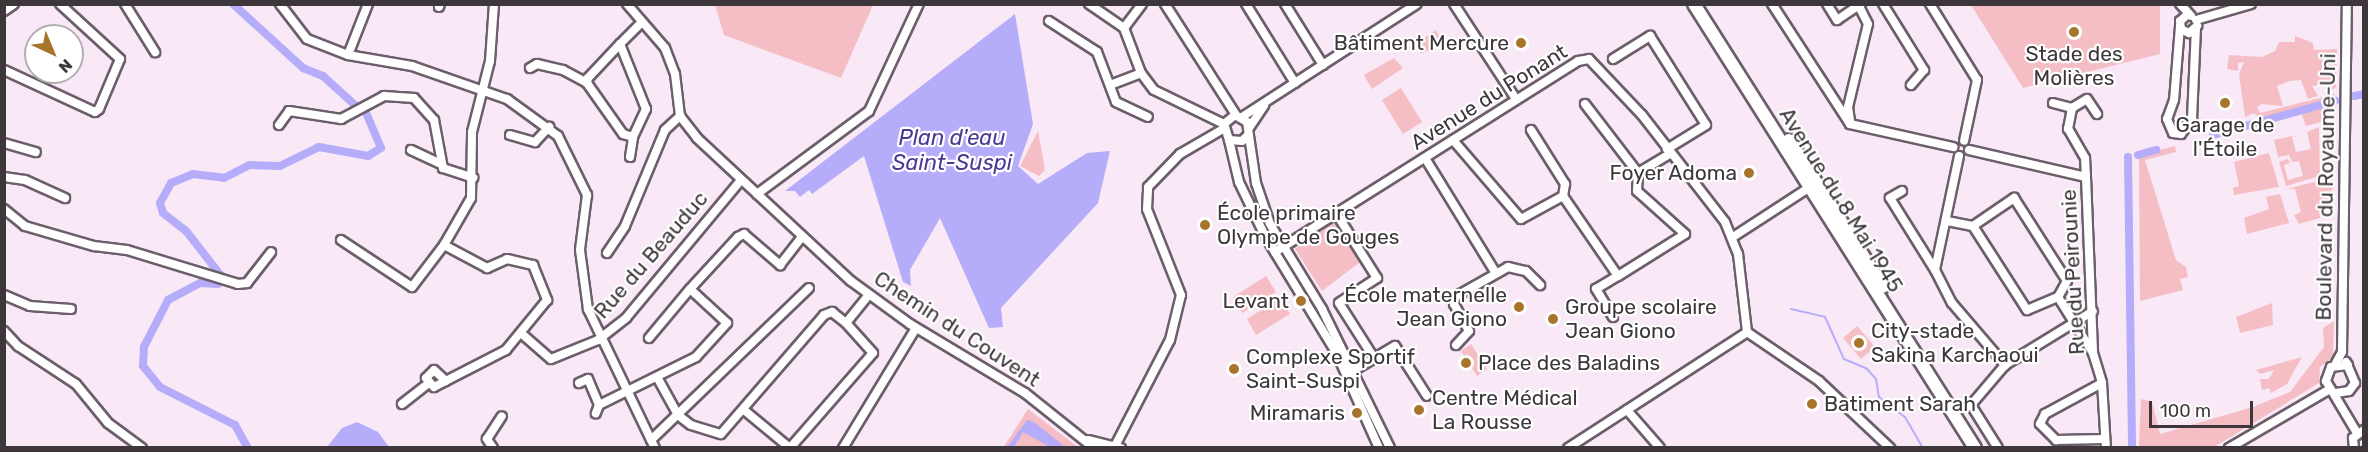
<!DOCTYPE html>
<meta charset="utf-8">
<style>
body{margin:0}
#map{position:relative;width:2368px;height:452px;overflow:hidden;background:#f9e8f6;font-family:Rubik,sans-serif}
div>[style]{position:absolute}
.green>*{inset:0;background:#f4bec4}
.water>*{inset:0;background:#b6adfa}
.stream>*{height:2px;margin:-1px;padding:0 1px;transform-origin:1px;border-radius:1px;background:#b6adfa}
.canal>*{height:8px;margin:-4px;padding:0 4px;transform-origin:4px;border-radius:4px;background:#b6adfa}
.roads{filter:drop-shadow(2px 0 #6c5e6a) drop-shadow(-2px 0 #6c5e6a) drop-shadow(0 2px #6c5e6a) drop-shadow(0 -2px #6c5e6a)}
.street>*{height:8px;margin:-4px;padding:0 4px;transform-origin:4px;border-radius:4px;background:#fff}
.secondary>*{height:12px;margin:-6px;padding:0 6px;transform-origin:6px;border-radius:6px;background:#fff}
.dots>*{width:16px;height:16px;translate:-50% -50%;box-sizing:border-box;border:3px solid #fff;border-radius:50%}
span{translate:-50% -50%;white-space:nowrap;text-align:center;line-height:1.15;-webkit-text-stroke:4.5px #fff;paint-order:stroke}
.poi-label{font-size:21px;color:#3d373c}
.right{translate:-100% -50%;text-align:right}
.left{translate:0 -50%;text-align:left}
.street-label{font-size:21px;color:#3d373c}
.water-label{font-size:22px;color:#4c3890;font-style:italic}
.frame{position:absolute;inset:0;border:6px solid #3d373c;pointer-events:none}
.north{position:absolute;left:24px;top:24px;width:60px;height:60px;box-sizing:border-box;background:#fff;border:2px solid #b1afb1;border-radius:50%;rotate:136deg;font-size:16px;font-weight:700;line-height:24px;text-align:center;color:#3d373c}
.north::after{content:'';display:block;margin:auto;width:21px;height:27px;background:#a7742c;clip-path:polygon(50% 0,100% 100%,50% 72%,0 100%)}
.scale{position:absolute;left:2149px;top:401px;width:104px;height:27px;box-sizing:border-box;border:3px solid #3d373c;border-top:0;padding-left:8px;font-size:18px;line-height:21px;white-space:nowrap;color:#3d373c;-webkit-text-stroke:4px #fff;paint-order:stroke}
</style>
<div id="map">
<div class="green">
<i style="clip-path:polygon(715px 5px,715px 4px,873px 5px,841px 78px,724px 35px)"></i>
<i style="clip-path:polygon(1971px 5px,2160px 5px,2160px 54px,2023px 88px)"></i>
<i style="clip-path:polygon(1436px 30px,1443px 43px,1421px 54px,1415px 44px)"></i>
<i style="clip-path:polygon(2295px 36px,2313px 43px,2314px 50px,2337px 49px,2336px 87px,2330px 92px,2328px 84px,2312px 86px,2318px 96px,2308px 99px,2301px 80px,2289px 81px,2277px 86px,2283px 106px,2262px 104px,2257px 107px,2260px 113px,2335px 94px,2335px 100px,2262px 120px,2254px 113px,2245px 117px,2239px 74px,2244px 62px,2238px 63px,2238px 71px,2227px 69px,2229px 55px,2262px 57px,2275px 51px,2279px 42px,2295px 42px)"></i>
<i style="clip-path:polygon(1394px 58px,1403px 68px,1372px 89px,1364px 75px)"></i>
<i style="clip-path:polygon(1401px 88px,1422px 122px,1403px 134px,1382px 100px)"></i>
<i style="clip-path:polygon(2336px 103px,2335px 118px,2306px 126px,2301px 112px)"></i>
<i style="clip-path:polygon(2319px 127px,2320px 176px,2286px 186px,2279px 162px,2288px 159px,2290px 163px,2284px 165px,2288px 180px,2303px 176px,2299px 161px,2292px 162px,2289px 155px,2278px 157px,2274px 140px,2298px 135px,2292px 137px,2296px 152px,2311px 149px,2307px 132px)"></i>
<i style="clip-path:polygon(1038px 131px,1045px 170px,1039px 176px,1020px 166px)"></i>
<i style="clip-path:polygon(2175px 146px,2176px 152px,2145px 160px,2176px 260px,2186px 267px,2188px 277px,2180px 279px,2183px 290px,2140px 301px,2139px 155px)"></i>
<i style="clip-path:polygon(2269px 153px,2279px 187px,2234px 195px,2233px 188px,2239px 186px,2234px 162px)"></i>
<i style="clip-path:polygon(2314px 182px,2334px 185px,2320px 218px,2299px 224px,2294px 215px,2301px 212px,2295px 189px,2287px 189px)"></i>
<i style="clip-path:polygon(2280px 194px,2289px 223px,2247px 234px,2244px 218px,2269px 209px,2266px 197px)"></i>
<i style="clip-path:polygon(1336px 221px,1360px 262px,1322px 291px,1295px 249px)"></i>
<i style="clip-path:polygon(1266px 276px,1276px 292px,1242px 313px,1233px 297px)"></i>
<i style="clip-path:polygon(1280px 298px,1290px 314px,1256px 335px,1247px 319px)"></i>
<i style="clip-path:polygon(2272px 303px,2273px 325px,2240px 333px,2236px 317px)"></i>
<i style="clip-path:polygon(2334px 321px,2333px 357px,2320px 367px,2319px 383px,2214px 447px,2139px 447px,2141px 399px,2152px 402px,2160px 434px,2253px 407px,2290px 392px,2324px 347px,2323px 328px)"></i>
<i style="clip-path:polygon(1857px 326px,1875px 347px,1861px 359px,1843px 338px)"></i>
<i style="clip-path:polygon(1471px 344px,1487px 369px,1477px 376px,1461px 351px)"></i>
<i style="clip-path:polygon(2302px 357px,2287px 384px,2271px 393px,2269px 388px,2262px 390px,2260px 379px,2269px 379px,2274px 370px,2260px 374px,2256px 370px)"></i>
<i style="clip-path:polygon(1028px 409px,1078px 447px,1003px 448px)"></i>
</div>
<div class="water">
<i style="clip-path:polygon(1015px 14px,1033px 124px,1018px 166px,1038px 184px,1087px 153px,1110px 151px,1098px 203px,1001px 308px,1003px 327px,989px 328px,940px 218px,910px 270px,911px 286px,903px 282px,864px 156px,812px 194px,809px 190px,800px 197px,795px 191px,785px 191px)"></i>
<i style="clip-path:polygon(1027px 420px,1034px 422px,1065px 447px,1050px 447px,1023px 432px,1014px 447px,1007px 447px)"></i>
<i style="clip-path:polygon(357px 422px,378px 432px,389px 447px,327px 447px,342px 428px)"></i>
</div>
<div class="stream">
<i style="left:1791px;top:309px;width:35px;rotate:13deg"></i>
<i style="left:1825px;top:317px;width:46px;rotate:65.7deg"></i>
<i style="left:1844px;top:359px;width:25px;rotate:23deg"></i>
<i style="left:1867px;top:369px;width:13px;rotate:48deg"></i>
<i style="left:1876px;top:379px;width:18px;rotate:81deg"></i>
<i style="left:1879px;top:397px;width:33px;rotate:38deg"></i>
<i style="left:1905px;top:417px;width:36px;rotate:60deg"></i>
</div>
<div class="canal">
<i style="left:233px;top:4px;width:95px;rotate:42.4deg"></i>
<i style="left:303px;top:68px;width:22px;rotate:22deg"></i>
<i style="left:323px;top:76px;width:45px;rotate:42.3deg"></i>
<i style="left:2354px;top:96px;width:10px;rotate:-11deg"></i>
<i style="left:2213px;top:135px;width:127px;rotate:-15.6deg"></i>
<i style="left:2138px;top:155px;width:19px;rotate:-16deg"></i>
<i style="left:2128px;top:157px;width:291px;rotate:89.2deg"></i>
<i style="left:222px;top:277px;width:58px;rotate:-128deg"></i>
<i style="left:186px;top:231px;width:29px;rotate:-142deg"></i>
<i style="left:163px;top:213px;width:10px;rotate:-107deg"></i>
<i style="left:160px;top:203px;width:23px;rotate:-61deg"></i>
<i style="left:171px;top:183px;width:24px;rotate:-22deg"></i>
<i style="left:193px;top:174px;width:31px;rotate:7deg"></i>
<i style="left:224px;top:178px;width:28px;rotate:-27deg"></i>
<i style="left:249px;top:165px;width:31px;rotate:2deg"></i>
<i style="left:280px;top:166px;width:43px;rotate:-26deg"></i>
<i style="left:319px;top:147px;width:50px;rotate:10.4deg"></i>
<i style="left:368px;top:156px;width:15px;rotate:-32deg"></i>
<i style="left:381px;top:148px;width:38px;rotate:-113deg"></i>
<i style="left:218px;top:284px;width:18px;rotate:-177deg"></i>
<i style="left:200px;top:283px;width:36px;rotate:152deg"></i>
<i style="left:168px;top:300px;width:53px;rotate:117.1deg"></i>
<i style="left:144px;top:347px;width:19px;rotate:93deg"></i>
<i style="left:143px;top:366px;width:27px;rotate:51deg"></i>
<i style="left:160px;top:387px;width:84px;rotate:26.9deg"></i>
<i style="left:235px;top:425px;width:26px;rotate:61deg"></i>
</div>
<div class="roads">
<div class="street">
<i style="left:125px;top:4px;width:57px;rotate:58deg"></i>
<i style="left:280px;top:4px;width:44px;rotate:52.4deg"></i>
<i style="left:307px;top:39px;width:44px;rotate:21.3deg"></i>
<i style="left:348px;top:55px;width:65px;rotate:9.8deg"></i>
<i style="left:412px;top:66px;width:101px;rotate:19.2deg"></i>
<i style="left:507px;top:99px;width:63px;rotate:36deg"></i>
<i style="left:558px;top:136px;width:66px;rotate:63.8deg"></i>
<i style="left:587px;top:195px;width:55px;rotate:97.3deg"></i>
<i style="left:580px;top:250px;width:60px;rotate:82.3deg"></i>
<i style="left:588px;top:309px;width:154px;rotate:64.3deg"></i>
<i style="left:627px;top:4px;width:58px;rotate:49.2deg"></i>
<i style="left:665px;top:48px;width:28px;rotate:69deg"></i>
<i style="left:675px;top:74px;width:42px;rotate:83.2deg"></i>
<i style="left:680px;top:116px;width:28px;rotate:52deg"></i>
<i style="left:697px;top:138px;width:210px;rotate:42.9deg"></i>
<i style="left:851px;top:281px;width:73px;rotate:36.1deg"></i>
<i style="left:910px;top:324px;width:134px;rotate:31deg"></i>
<i style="left:1025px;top:393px;width:88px;rotate:38.6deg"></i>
<i style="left:1089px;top:4px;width:42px;rotate:34.4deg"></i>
<i style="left:1124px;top:28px;width:48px;rotate:69.3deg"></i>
<i style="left:1141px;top:73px;width:21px;rotate:53deg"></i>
<i style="left:1154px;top:90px;width:78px;rotate:25.9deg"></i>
<i style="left:1165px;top:4px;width:132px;rotate:57.4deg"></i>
<i style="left:1246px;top:4px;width:93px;rotate:58.2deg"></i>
<i style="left:1285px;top:4px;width:72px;rotate:58.1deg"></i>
<i style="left:1454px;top:4px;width:113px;rotate:56.9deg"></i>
<i style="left:1772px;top:4px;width:143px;rotate:57deg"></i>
<i style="left:1850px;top:124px;width:106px;rotate:12.6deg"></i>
<i style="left:1827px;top:4px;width:19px;rotate:58deg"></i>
<i style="left:1837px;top:20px;width:29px;rotate:-34deg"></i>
<i style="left:1883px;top:4px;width:78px;rotate:58.2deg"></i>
<i style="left:1924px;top:70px;width:20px;rotate:131deg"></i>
<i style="left:1930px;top:4px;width:89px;rotate:58.3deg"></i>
<i style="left:1977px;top:80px;width:62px;rotate:102deg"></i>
<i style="left:2180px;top:4px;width:16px;rotate:47deg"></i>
<i style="left:439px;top:7px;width:3px;rotate:-72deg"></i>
<i style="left:4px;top:11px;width:12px;rotate:-35deg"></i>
<i style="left:2187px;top:15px;width:9px;rotate:139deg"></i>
<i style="left:2180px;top:21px;width:8px;rotate:83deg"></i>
<i style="left:2181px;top:29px;width:9px;rotate:27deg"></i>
<i style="left:2189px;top:33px;width:11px;rotate:-41deg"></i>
<i style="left:2196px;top:20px;width:57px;rotate:-16.2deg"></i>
<i style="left:1049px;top:21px;width:57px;rotate:32.9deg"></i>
<i style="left:1097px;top:52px;width:53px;rotate:69.2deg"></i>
<i style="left:1116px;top:102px;width:35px;rotate:25deg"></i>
<i style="left:2180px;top:26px;width:74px;rotate:94.6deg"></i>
<i style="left:2174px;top:100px;width:20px;rotate:110deg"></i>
<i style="left:2167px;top:119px;width:15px;rotate:67deg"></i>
<i style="left:2173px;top:133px;width:8px;rotate:7deg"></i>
<i style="left:2181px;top:134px;width:19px;rotate:-54deg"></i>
<i style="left:2192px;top:119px;width:91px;rotate:-87.5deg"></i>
<i style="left:1124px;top:28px;width:30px;rotate:-53deg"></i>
<i style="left:620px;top:44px;width:70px;rotate:68.2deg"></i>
<i style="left:646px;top:109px;width:31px;rotate:115deg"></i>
<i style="left:633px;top:137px;width:10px;rotate:-163deg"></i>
<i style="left:623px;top:134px;width:62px;rotate:-125.2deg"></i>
<i style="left:587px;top:83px;width:5px;rotate:-79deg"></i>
<i style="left:588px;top:78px;width:47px;rotate:-46.7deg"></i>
<i style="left:620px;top:44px;width:31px;rotate:-45deg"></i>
<i style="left:348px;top:55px;width:55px;rotate:-68.6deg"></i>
<i style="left:1613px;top:59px;width:44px;rotate:-31.9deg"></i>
<i style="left:1650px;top:36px;width:105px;rotate:57.8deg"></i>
<i style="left:1706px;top:125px;width:46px;rotate:148.4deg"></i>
<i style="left:530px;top:68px;width:8px;rotate:-30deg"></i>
<i style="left:537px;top:64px;width:27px;rotate:13deg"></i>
<i style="left:563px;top:70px;width:27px;rotate:28deg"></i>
<i style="left:4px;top:70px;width:100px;rotate:24.8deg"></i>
<i style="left:95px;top:112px;width:5px;rotate:-37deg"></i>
<i style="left:99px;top:109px;width:54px;rotate:-67.2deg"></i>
<i style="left:120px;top:59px;width:81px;rotate:-137.5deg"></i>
<i style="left:1110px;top:85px;width:33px;rotate:-21deg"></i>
<i style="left:2053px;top:103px;width:20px;rotate:15deg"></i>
<i style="left:1585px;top:104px;width:87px;rotate:52.5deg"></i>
<i style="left:1242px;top:117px;width:208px;rotate:-32.9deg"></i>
<i style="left:1850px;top:121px;width:14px;rotate:-98deg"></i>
<i style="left:1848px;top:107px;width:85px;rotate:-76.5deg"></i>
<i style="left:1868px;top:24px;width:22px;rotate:-117deg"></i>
<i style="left:279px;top:125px;width:17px;rotate:-54deg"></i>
<i style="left:289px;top:111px;width:53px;rotate:8.7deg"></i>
<i style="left:341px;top:119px;width:49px;rotate:-28.1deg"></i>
<i style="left:384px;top:96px;width:30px;rotate:4deg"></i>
<i style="left:414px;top:98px;width:30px;rotate:48deg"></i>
<i style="left:434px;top:120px;width:49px;rotate:79.4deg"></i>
<i style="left:443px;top:168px;width:32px;rotate:18deg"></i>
<i style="left:1249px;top:128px;width:27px;rotate:-56deg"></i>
<i style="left:1531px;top:130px;width:64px;rotate:57.8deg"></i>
<i style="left:1565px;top:184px;width:12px;rotate:99deg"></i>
<i style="left:510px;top:135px;width:26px;rotate:16deg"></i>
<i style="left:535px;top:142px;width:21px;rotate:-47deg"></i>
<i style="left:1248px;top:135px;width:8px;rotate:135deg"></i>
<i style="left:1242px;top:141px;width:13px;rotate:-176deg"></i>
<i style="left:1229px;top:140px;width:17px;rotate:-107deg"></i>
<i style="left:1224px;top:124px;width:14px;rotate:-39deg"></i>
<i style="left:1235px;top:115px;width:14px;rotate:30deg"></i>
<i style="left:1247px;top:122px;width:62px;rotate:81.6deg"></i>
<i style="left:1256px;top:183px;width:43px;rotate:71.1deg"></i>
<i style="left:1270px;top:224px;width:100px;rotate:58.5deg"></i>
<i style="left:1322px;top:309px;width:155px;rotate:63.9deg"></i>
<i style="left:1229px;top:140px;width:43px;rotate:76.6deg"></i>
<i style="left:1239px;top:182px;width:60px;rotate:64.3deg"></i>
<i style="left:1265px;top:236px;width:138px;rotate:58.6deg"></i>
<i style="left:1337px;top:354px;width:103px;rotate:65.9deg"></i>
<i style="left:1453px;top:140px;width:104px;rotate:49.3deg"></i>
<i style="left:1521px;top:219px;width:48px;rotate:-28.7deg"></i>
<i style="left:1563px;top:196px;width:97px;rotate:55.5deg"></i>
<i style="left:1618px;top:276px;width:79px;rotate:-32.1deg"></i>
<i style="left:1685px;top:234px;width:64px;rotate:-138.1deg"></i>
<i style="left:1637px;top:191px;width:18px;rotate:-87deg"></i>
<i style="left:1638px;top:173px;width:37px;rotate:-31deg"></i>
<i style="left:4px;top:143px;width:33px;rotate:16deg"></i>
<i style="left:411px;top:150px;width:31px;rotate:25deg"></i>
<i style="left:1969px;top:150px;width:120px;rotate:13deg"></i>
<i style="left:2086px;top:177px;width:176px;rotate:87.7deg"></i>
<i style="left:2093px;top:353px;width:31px;rotate:73deg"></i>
<i style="left:2102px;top:383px;width:65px;rotate:86.5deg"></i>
<i style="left:1959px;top:156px;width:116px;rotate:101.9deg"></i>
<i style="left:1935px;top:270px;width:37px;rotate:63deg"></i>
<i style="left:1952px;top:303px;width:82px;rotate:49.5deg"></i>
<i style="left:630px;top:157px;width:20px;rotate:-81deg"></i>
<i style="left:1425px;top:158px;width:134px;rotate:58.4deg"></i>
<i style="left:4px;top:177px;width:21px;rotate:8deg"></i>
<i style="left:25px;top:180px;width:44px;rotate:24.2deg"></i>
<i style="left:2086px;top:177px;width:19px;rotate:-93deg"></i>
<i style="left:2085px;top:158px;width:34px;rotate:-120deg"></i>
<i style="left:2068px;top:129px;width:21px;rotate:-79deg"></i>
<i style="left:2072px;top:108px;width:17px;rotate:-31deg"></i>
<i style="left:2087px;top:99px;width:18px;rotate:56deg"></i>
<i style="left:1902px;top:191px;width:14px;rotate:150deg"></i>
<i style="left:1890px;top:198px;width:85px;rotate:58deg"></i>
<i style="left:757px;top:194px;width:139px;rotate:-36.5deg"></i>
<i style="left:869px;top:111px;width:118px;rotate:-65deg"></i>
<i style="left:4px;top:209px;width:27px;rotate:39deg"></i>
<i style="left:25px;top:226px;width:72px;rotate:16.2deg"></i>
<i style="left:94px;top:246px;width:33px;rotate:7deg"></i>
<i style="left:127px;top:250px;width:116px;rotate:17deg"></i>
<i style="left:238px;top:284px;width:9px;rotate:-6deg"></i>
<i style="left:247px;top:283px;width:39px;rotate:-52deg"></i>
<i style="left:1336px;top:213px;width:77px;rotate:57.8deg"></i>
<i style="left:1377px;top:278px;width:45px;rotate:146.7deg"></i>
<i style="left:1339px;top:303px;width:65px;rotate:57.5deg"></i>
<i style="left:1947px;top:221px;width:26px;rotate:11deg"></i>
<i style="left:1973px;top:226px;width:50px;rotate:-34.3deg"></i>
<i style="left:2014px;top:198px;width:98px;rotate:57.4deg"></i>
<i style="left:2067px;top:281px;width:18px;rotate:119deg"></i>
<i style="left:1973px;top:226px;width:100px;rotate:57.3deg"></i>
<i style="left:2027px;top:310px;width:34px;rotate:-23deg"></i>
<i style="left:2058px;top:297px;width:66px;rotate:58deg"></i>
<i style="left:1733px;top:237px;width:92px;rotate:-33deg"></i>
<i style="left:341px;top:240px;width:85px;rotate:33.5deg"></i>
<i style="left:412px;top:287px;width:53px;rotate:-52.7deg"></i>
<i style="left:444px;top:245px;width:54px;rotate:-60.1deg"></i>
<i style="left:471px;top:198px;width:66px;rotate:-89.1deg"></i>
<i style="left:472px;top:132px;width:73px;rotate:-75.8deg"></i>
<i style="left:490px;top:61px;width:57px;rotate:-86deg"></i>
<i style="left:444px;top:245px;width:49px;rotate:28.1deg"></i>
<i style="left:487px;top:268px;width:22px;rotate:-24deg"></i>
<i style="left:507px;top:259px;width:27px;rotate:13deg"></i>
<i style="left:533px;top:265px;width:38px;rotate:68deg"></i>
<i style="left:547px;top:300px;width:65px;rotate:129.4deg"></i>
<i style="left:506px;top:350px;width:81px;rotate:152.8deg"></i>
<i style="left:434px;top:387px;width:12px;rotate:-132deg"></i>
<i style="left:426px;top:378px;width:11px;rotate:-45deg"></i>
<i style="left:434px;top:370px;width:16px;rotate:43deg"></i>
<i style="left:1275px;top:252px;width:358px;rotate:-32.2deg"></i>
<i style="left:1578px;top:61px;width:11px;rotate:-10deg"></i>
<i style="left:1589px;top:59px;width:77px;rotate:46.6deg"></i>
<i style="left:1642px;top:115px;width:135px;rotate:52.2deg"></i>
<i style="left:1725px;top:222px;width:35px;rotate:68deg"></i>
<i style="left:1738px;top:254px;width:79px;rotate:83.4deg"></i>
<i style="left:607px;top:253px;width:32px;rotate:-56deg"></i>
<i style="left:625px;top:226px;width:104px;rotate:-67.4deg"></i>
<i style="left:665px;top:130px;width:21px;rotate:-43deg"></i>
<i style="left:4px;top:295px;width:28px;rotate:23deg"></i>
<i style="left:30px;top:306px;width:41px;rotate:4.2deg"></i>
<i style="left:1613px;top:317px;width:33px;rotate:-121deg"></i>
<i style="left:1596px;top:289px;width:26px;rotate:-31deg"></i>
<i style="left:4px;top:331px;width:21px;rotate:47deg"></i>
<i style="left:18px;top:346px;width:69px;rotate:33.2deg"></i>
<i style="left:76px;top:384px;width:50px;rotate:50.6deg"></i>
<i style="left:108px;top:423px;width:42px;rotate:36.3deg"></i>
<i style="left:1747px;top:332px;width:87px;rotate:34.2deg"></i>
<i style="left:1819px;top:381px;width:98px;rotate:43.3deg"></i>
<i style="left:522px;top:334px;width:38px;rotate:41deg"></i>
<i style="left:551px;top:359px;width:51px;rotate:-22deg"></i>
<i style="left:598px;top:340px;width:36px;rotate:-38deg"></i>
<i style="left:626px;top:318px;width:180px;rotate:-50.2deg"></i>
<i style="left:649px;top:338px;width:64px;rotate:-50.1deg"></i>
<i style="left:1456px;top:345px;width:19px;rotate:-47deg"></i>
<i style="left:1469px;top:331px;width:31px;rotate:-119deg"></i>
<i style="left:1454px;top:304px;width:7px;rotate:-82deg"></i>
<i style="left:1455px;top:297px;width:61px;rotate:-29.5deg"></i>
<i style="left:1508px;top:267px;width:18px;rotate:13deg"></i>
<i style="left:1526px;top:271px;width:20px;rotate:45deg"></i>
<i style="left:2335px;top:365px;width:15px;rotate:-62deg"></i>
<i style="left:2342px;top:352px;width:348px;rotate:-89.2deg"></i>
<i style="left:2348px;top:365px;width:17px;rotate:173deg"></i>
<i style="left:2331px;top:367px;width:15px;rotate:110deg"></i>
<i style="left:2326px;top:381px;width:61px;rotate:59.2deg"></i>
<i style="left:1351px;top:372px;width:51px;rotate:-30.6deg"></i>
<i style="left:1395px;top:346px;width:59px;rotate:57.4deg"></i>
<i style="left:657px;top:377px;width:43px;rotate:61.1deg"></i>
<i style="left:678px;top:415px;width:16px;rotate:38deg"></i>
<i style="left:691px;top:425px;width:31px;rotate:17deg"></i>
<i style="left:721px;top:434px;width:157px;rotate:-49.1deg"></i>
<i style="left:824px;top:315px;width:9px;rotate:-21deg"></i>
<i style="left:832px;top:312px;width:18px;rotate:38deg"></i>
<i style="left:846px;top:323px;width:36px;rotate:-51deg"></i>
<i style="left:579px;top:383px;width:10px;rotate:-24deg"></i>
<i style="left:588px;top:379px;width:28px;rotate:67deg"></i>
<i style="left:599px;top:405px;width:9px;rotate:111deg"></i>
<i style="left:2102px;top:383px;width:65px;rotate:151.5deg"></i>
<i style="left:2045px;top:414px;width:11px;rotate:117deg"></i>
<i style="left:2040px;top:424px;width:23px;rotate:45deg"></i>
<i style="left:2056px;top:440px;width:49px;rotate:-1.2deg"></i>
<i style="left:2336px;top:393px;width:13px;rotate:-9deg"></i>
<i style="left:2349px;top:391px;width:10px;rotate:-53deg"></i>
<i style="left:2355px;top:383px;width:23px;rotate:-113deg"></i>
<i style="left:402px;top:404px;width:33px;rotate:-38deg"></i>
<i style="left:599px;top:405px;width:108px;rotate:-26.3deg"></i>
<i style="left:696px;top:357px;width:46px;rotate:-47.6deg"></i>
<i style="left:727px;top:323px;width:50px;rotate:-137.4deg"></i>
<i style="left:690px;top:289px;width:71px;rotate:-47.3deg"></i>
<i style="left:738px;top:237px;width:7px;rotate:-27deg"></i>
<i style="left:744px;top:234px;width:48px;rotate:40.7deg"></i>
<i style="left:780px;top:265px;width:36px;rotate:-52deg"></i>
<i style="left:744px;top:410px;width:60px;rotate:39.6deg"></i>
<i style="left:1627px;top:410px;width:50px;rotate:49deg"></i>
<i style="left:651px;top:440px;width:219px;rotate:-43.9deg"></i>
<i style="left:1088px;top:440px;width:34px;rotate:14deg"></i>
<i style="left:1116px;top:444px;width:117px;rotate:-62.6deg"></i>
<i style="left:1170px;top:340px;width:46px;rotate:-76.3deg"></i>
<i style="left:1181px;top:295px;width:92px;rotate:-111.6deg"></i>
<i style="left:1147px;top:209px;width:22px;rotate:-87deg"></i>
<i style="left:1148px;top:187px;width:46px;rotate:-45.9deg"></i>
<i style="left:1180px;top:154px;width:50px;rotate:-30.2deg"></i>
<i style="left:493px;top:448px;width:11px;rotate:-124deg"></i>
<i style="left:487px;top:439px;width:27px;rotate:-57deg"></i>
<i style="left:790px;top:448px;width:126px;rotate:-48.9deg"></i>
<i style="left:873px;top:353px;width:40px;rotate:-132deg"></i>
<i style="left:843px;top:448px;width:140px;rotate:-58.7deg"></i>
<i style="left:1568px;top:448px;width:213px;rotate:-32.9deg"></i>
<i style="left:1998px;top:448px;width:51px;rotate:-122.1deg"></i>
<i style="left:1971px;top:405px;width:52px;rotate:-49.6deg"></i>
<i style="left:2005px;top:365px;width:103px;rotate:-31.5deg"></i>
<i style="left:2229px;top:448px;width:117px;rotate:-30.3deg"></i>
<i style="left:2354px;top:448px;width:10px;rotate:-96deg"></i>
<i style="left:2353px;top:438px;width:14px;rotate:-36deg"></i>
</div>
<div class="secondary">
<i style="left:1694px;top:4px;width:525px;rotate:57.67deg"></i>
<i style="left:1789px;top:140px;width:174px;rotate:57.4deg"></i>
</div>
</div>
<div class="dots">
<i style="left:2074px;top:32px;background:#a7742c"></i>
<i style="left:1521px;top:43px;background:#a7742c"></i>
<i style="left:2225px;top:103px;background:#a7742c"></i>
<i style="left:1749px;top:173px;background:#a7742c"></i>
<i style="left:1205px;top:225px;background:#a7742c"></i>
<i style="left:1301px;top:301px;background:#a7742c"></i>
<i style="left:1519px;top:307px;background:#a7742c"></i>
<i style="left:1553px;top:319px;background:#a7742c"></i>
<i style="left:1859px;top:343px;background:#a7742c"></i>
<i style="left:1466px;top:363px;background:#a7742c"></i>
<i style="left:1234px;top:369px;background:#a7742c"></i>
<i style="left:1812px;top:404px;background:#a7742c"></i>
<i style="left:1419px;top:410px;background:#a7742c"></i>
<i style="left:1357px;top:413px;background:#a7742c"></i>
</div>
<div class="poi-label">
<span class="right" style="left:1509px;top:43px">Bâtiment Mercure</span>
<span style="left:2074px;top:66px">Stade des<br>Molières</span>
<span style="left:2225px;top:137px">Garage de<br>l'Étoile</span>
<span class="right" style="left:1737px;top:173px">Foyer Adoma</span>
<span class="left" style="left:1217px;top:225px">École primaire<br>Olympe de Gouges</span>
<span class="right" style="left:1507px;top:307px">École maternelle<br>Jean Giono</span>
<span class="right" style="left:1289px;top:301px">Levant</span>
<span class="left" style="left:1565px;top:319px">Groupe scolaire<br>Jean Giono</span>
<span class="left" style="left:1871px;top:343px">City-stade<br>Sakina Karchaoui</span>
<span class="left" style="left:1246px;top:369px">Complexe Sportif<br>Saint-Suspi</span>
<span class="left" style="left:1478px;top:363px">Place des Baladins</span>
<span class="left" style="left:1432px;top:410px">Centre Médical<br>La Rousse</span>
<span class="left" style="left:1824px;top:404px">Batiment Sarah</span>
<span class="right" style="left:1345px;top:413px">Miramaris</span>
</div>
<div class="street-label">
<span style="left:1489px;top:97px;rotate:-32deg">Avenue du Ponant</span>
<span style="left:2326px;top:187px;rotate:-89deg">Boulevard du Royaume-Uni</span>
<span style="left:1841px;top:200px;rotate:58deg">Avenue du 8 Mai 1945</span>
<span style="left:651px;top:255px;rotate:-49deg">Rue du Beauduc</span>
<span style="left:2073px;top:272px;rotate:-93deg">Rue du Peirounie</span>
<span style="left:957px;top:329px;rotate:33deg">Chemin du Couvent</span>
</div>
<div class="water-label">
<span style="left:952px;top:150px">Plan d'eau<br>Saint-Suspi</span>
</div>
<div class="frame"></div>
<div class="north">N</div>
<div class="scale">100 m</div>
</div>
